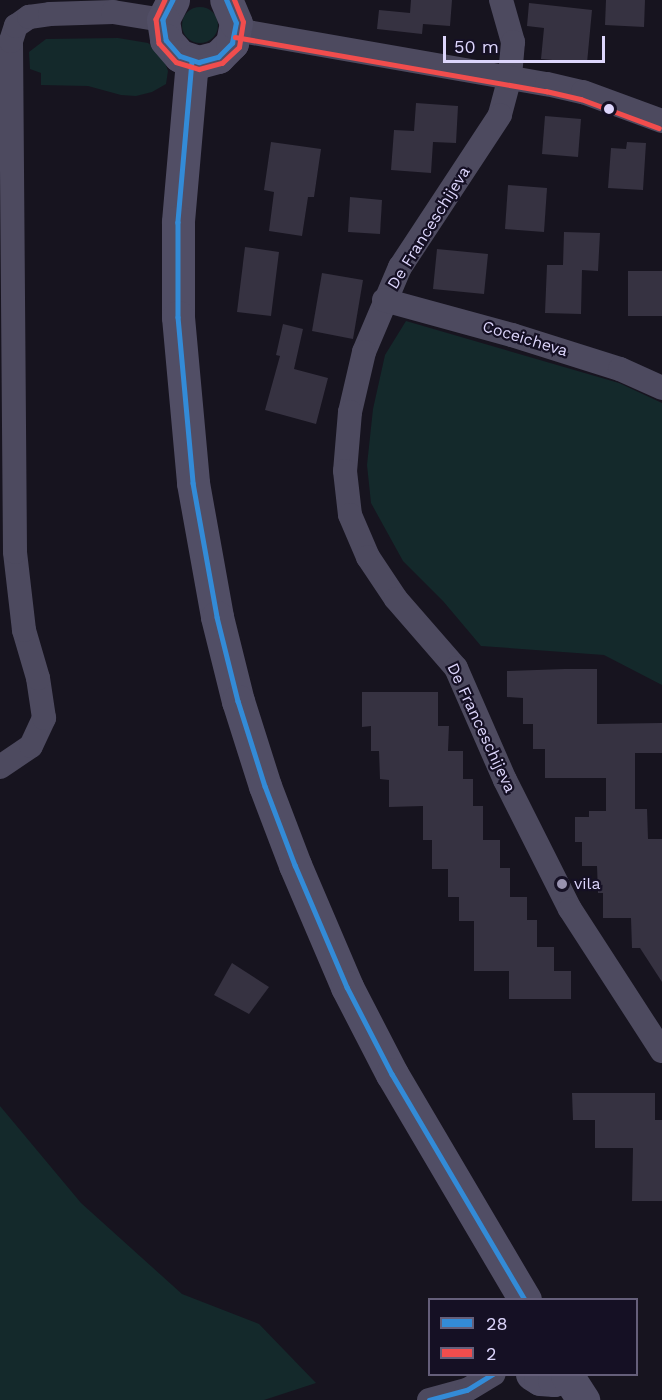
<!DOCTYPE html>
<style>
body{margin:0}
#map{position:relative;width:662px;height:1400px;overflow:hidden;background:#17141f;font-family:"Work Sans",sans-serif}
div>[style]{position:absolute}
.green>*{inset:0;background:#14292b}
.round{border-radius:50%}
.building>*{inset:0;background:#363241}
.minor>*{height:24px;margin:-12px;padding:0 12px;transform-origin:12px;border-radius:12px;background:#4d4a5f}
.secondary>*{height:33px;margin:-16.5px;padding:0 16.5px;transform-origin:16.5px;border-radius:16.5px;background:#514e65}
.bus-1>*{height:4.5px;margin:-2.25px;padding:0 2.25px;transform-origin:2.25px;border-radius:2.25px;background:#338bd7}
.bus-2>*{height:4.5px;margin:-2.25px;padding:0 2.25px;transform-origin:2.25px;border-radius:2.25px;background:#f14d4d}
.dots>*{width:16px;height:16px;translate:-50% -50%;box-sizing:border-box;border:3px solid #151024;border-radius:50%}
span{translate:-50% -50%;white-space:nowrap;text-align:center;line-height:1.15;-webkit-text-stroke:4.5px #151024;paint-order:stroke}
.street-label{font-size:16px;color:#ddd6fc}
.poi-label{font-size:16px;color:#ddd6fc}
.left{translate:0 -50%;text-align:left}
.legend{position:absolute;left:428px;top:1298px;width:210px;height:78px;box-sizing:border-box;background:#151024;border:2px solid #655f7a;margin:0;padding:8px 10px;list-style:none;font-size:18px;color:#ddd6fc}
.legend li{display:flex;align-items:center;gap:12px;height:30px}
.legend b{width:30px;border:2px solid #655f7a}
.scale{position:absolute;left:443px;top:36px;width:162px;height:27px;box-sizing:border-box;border:3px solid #ddd6fc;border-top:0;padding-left:8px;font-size:18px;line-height:21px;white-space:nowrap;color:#ddd6fc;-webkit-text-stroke:4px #151024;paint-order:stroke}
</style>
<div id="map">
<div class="green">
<i class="round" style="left:182px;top:7px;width:36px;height:36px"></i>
<i style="clip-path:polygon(118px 38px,148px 43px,162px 54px,168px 71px,166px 84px,152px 92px,136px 96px,121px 95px,88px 86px,41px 85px,41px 73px,30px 69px,29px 52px,46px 39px)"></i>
<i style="clip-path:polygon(406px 321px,619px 383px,662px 403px,662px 685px,604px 655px,481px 646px,443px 601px,403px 561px,371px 503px,367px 465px,373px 409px,385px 355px)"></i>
<i style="clip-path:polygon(0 1106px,81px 1203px,182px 1294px,259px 1324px,316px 1383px,264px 1400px,0 1400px)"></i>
</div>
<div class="building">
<i style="clip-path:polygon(411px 0,452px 0,450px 26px,423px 24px,422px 34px,377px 29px,379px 10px,410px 13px)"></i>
<i style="clip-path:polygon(606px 0,645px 0,644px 27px,605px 25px)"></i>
<i style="clip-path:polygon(529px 3px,592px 10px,587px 63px,541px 59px,544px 28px,527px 26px)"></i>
<i style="clip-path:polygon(416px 103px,458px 106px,456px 143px,433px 142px,431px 173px,391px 170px,394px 130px,414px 131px)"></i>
<i style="clip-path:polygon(545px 116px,581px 119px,578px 157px,542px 154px)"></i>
<i style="clip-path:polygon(271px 142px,321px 149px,314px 197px,308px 197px,302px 236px,269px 231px,274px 192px,264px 190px)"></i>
<i style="clip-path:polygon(627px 142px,646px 143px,643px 190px,608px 188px,611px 148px,626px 149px)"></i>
<i style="clip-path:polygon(508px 185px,547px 188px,544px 232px,505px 229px)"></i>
<i style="clip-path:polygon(350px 197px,382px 200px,380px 234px,348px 232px)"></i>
<i style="clip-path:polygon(564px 232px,600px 233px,598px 271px,582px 270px,581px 314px,545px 313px,547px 265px,563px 265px)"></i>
<i style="clip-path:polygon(245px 247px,279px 252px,271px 316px,237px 312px)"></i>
<i style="clip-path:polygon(437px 249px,488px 254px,484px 294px,433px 289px)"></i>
<i style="clip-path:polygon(628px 271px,662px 271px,662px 316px,628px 316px)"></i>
<i style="clip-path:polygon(322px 273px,363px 280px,353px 339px,312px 331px)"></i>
<i style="clip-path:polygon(283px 324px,303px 329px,294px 369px,328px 378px,316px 424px,265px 410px,280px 356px,276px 355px)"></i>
<i style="clip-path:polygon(565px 669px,597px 669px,597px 724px,662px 723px,662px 753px,635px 753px,635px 809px,647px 809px,648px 839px,662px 839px,662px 982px,640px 948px,632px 948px,631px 918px,603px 918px,603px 893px,598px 893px,597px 866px,582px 866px,582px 842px,575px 842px,575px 817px,589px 817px,589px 811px,606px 811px,606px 778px,545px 778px,545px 749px,533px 749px,533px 724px,523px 724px,523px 698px,507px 697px,507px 671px)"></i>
<i style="clip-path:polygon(362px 692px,438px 692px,438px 726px,449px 726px,448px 751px,463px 751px,463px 779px,473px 779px,473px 806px,483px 806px,483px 840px,500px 840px,500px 868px,510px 868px,510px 897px,527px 897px,527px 920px,537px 920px,537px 947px,554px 947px,554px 971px,571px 971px,571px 999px,509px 999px,509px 971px,474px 971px,474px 921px,459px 921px,459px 897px,448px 897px,448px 869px,432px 869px,432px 840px,423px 840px,423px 806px,389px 807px,389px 780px,380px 779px,379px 751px,371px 751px,371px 726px,362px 727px)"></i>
<i style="clip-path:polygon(232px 963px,269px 987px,249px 1014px,214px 995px)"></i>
<i style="clip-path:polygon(572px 1093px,655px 1093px,655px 1120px,662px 1120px,662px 1201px,632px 1201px,633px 1148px,595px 1148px,595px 1120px,573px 1120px)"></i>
</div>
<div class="minor">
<i style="left:501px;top:0;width:44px;rotate:74.1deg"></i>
<i style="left:513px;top:42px;width:35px;rotate:95deg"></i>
<i style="left:510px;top:77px;width:39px;rotate:105deg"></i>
<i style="left:500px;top:115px;width:182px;rotate:123.3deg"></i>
<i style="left:400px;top:267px;width:92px;rotate:113deg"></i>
<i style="left:364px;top:352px;width:62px;rotate:103.1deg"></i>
<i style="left:350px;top:412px;width:59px;rotate:94.8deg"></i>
<i style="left:345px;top:471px;width:44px;rotate:83.5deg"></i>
<i style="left:350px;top:515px;width:46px;rotate:66.8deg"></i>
<i style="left:368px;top:557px;width:50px;rotate:56.3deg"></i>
<i style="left:396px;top:599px;width:91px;rotate:49deg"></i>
<i style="left:456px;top:668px;width:122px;rotate:66.4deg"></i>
<i style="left:505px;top:780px;width:144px;rotate:63.3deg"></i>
<i style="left:570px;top:909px;width:169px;rotate:57.1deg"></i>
<i style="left:236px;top:30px;width:316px;rotate:9.9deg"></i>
<i style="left:547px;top:84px;width:37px;rotate:13deg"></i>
<i style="left:583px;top:92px;width:84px;rotate:20.2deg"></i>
<i style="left:384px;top:300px;width:133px;rotate:15.3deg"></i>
<i style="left:512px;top:335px;width:113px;rotate:17.5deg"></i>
<i style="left:620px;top:369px;width:46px;rotate:24.3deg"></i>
<i style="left:0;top:767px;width:37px;rotate:-34deg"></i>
<i style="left:31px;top:746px;width:31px;rotate:-65deg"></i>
<i style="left:44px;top:718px;width:40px;rotate:-98.5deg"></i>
<i style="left:38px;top:678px;width:50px;rotate:-106.3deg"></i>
<i style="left:24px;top:630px;width:79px;rotate:-96.6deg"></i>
<i style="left:15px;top:552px;width:511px;rotate:-90.45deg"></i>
<i style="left:11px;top:41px;width:16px;rotate:-72deg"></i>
<i style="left:16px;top:26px;width:16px;rotate:-35deg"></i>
<i style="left:29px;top:17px;width:21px;rotate:-8deg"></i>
<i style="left:50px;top:14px;width:63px;rotate:-1.8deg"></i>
<i style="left:113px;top:12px;width:51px;rotate:9.1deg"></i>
<i style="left:429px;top:1400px;width:39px;rotate:-15deg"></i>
<i style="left:467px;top:1390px;width:31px;rotate:-31deg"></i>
</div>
<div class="secondary">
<i style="left:173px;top:0;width:22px;rotate:117deg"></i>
<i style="left:163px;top:20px;width:20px;rotate:81deg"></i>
<i style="left:166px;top:40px;width:21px;rotate:49deg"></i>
<i style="left:180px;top:56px;width:20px;rotate:18deg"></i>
<i style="left:199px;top:62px;width:20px;rotate:-15deg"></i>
<i style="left:218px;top:57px;width:20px;rotate:-45deg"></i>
<i style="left:232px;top:43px;width:20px;rotate:-79deg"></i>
<i style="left:236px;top:23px;width:25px;rotate:-113deg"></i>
<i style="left:192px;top:61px;width:162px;rotate:95deg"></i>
<i style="left:178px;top:222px;width:95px;rotate:90deg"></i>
<i style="left:178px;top:317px;width:167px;rotate:84.8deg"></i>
<i style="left:193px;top:483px;width:136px;rotate:79.8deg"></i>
<i style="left:217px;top:617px;width:87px;rotate:76deg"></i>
<i style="left:238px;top:701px;width:89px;rotate:72.4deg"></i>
<i style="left:265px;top:786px;width:85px;rotate:69.2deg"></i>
<i style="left:295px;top:865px;width:133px;rotate:66.9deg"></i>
<i style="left:347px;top:987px;width:98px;rotate:62.7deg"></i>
<i style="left:392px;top:1074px;width:262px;rotate:59.5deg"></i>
<i style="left:532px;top:1374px;width:9px;rotate:32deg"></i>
<i style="left:540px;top:1379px;width:14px;rotate:4deg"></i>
<i style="left:554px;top:1380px;width:15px;rotate:-23deg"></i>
<i style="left:567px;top:1375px;width:30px;rotate:57deg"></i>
</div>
<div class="bus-1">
<i style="left:173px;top:0;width:22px;rotate:117deg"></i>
<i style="left:163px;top:20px;width:20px;rotate:81deg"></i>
<i style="left:166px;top:40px;width:21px;rotate:49deg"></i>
<i style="left:180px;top:56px;width:20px;rotate:18deg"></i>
<i style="left:199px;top:62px;width:20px;rotate:-15deg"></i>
<i style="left:218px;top:57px;width:20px;rotate:-45deg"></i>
<i style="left:232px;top:43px;width:20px;rotate:-79deg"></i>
<i style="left:236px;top:23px;width:25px;rotate:-113deg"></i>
<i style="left:192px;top:61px;width:162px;rotate:95deg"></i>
<i style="left:178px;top:222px;width:95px;rotate:90deg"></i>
<i style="left:178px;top:317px;width:167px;rotate:84.8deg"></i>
<i style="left:193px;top:483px;width:136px;rotate:79.8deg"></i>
<i style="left:217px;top:617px;width:87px;rotate:76deg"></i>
<i style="left:238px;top:701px;width:89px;rotate:72.4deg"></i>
<i style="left:265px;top:786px;width:85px;rotate:69.2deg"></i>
<i style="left:295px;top:865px;width:133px;rotate:66.9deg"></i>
<i style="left:347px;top:987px;width:98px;rotate:62.7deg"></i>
<i style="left:392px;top:1074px;width:262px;rotate:59.5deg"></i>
<i style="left:429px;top:1400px;width:39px;rotate:-15deg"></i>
<i style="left:467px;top:1390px;width:31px;rotate:-32deg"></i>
</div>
<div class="bus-2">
<i style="left:165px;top:0;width:21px;rotate:115deg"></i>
<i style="left:156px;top:19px;width:24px;rotate:83deg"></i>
<i style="left:159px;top:43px;width:25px;rotate:48deg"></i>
<i style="left:176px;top:62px;width:24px;rotate:17deg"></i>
<i style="left:199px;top:69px;width:24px;rotate:-15deg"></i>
<i style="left:222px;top:63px;width:23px;rotate:-43deg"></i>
<i style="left:239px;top:47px;width:25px;rotate:-81deg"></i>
<i style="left:243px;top:22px;width:24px;rotate:-112deg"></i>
<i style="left:235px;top:37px;width:316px;rotate:9.9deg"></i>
<i style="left:546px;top:91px;width:36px;rotate:13deg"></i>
<i style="left:581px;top:99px;width:83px;rotate:20.4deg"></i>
</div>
<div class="dots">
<i style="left:609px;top:109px;background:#ddd6fc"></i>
<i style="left:562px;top:884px;background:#9892af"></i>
</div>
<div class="street-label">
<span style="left:429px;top:228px;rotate:-58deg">De Franceschijeva</span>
<span style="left:525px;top:339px;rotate:17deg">Coceicheva</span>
<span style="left:481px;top:728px;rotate:65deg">De Franceschijeva</span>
</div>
<div class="poi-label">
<span class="left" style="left:574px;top:884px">vila</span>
</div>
<ul class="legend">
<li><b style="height:8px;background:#338bd7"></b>28</li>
<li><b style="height:8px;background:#f14d4d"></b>2</li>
</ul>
<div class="scale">50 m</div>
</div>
